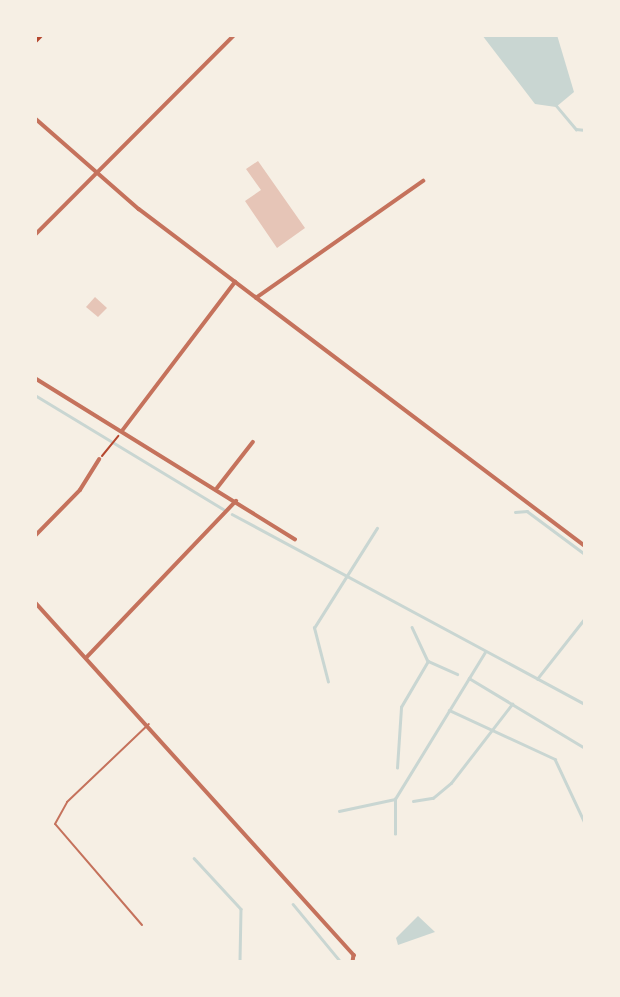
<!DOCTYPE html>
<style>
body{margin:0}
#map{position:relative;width:620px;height:997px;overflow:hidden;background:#f6efe4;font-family:Bitter,serif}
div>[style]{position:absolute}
.water>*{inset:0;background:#c9d6d2}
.stream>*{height:2.5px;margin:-1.25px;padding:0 1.25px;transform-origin:1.25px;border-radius:1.25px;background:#c9d6d2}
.building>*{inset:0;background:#e6c5b7}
.path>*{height:2px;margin:-1px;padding:0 1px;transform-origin:1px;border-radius:1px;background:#b5482f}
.service>*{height:2px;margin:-1px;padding:0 1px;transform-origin:1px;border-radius:1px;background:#c5725c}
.minor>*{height:3.5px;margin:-1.75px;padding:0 1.75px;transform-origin:1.75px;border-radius:1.75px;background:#c5725c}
.trunk>*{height:5px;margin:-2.5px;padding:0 2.5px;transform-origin:2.5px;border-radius:2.5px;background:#b5482f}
span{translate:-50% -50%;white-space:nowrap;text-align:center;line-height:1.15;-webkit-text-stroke:7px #f6efe4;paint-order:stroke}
.frame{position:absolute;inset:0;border:37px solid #f6efe4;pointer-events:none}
</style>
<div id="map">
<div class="water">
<i style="clip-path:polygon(482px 35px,557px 35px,574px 92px,556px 107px,535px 104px)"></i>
<i style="clip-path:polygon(418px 916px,435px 932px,398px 945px,396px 938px)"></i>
</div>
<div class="stream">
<i style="left:555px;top:104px;width:33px;rotate:50deg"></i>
<i style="left:576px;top:129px;width:9px;rotate:6deg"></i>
<i style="left:35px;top:395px;width:220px;rotate:31.2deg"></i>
<i style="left:515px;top:512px;width:12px;rotate:-5deg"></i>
<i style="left:527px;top:511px;width:72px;rotate:36.6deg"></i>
<i style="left:232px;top:514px;width:401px;rotate:28.3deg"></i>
<i style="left:412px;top:627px;width:38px;rotate:65deg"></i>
<i style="left:428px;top:661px;width:32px;rotate:24deg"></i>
<i style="left:469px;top:678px;width:135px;rotate:31.1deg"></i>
<i style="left:537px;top:679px;width:78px;rotate:-51.8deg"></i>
<i style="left:328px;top:682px;width:56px;rotate:-104.5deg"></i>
<i style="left:314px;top:628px;width:118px;rotate:-57.8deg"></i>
<i style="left:449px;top:710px;width:117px;rotate:24.8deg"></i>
<i style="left:555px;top:759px;width:71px;rotate:64.9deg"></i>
<i style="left:397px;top:768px;width:61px;rotate:-86.2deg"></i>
<i style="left:401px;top:707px;width:53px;rotate:-59.6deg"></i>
<i style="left:413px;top:801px;width:20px;rotate:-9deg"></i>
<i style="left:433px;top:798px;width:23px;rotate:-40deg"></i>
<i style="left:451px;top:783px;width:100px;rotate:-52.3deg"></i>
<i style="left:339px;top:811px;width:57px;rotate:-12.1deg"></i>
<i style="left:395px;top:799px;width:172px;rotate:-58.5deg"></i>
<i style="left:395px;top:834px;width:35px;rotate:-90deg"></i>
<i style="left:194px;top:858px;width:69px;rotate:47.3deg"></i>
<i style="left:241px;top:909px;width:53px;rotate:91.1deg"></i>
<i style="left:293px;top:904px;width:75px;rotate:50.4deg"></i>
</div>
<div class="building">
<i style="clip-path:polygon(258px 161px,305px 228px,277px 248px,245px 201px,261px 190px,246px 169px)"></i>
<i style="clip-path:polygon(95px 297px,107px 308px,98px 317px,86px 307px)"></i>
</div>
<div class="path">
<i style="left:102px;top:456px;width:26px;rotate:-51deg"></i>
</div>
<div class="service">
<i style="left:142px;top:925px;width:133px;rotate:-130.7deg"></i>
<i style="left:55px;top:824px;width:25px;rotate:-61deg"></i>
<i style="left:67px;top:802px;width:113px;rotate:-43.6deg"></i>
</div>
<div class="minor">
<i style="left:35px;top:118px;width:138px;rotate:41.2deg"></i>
<i style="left:139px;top:209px;width:559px;rotate:37.07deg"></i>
<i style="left:35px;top:235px;width:282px;rotate:-45.1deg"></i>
<i style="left:256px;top:298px;width:204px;rotate:-35deg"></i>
<i style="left:35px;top:378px;width:306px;rotate:31.8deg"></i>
<i style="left:122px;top:431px;width:187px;rotate:-52.8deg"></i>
<i style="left:217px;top:488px;width:58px;rotate:-52deg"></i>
<i style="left:35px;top:536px;width:64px;rotate:-45.6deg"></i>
<i style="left:80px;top:490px;width:36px;rotate:-58deg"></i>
<i style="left:35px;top:602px;width:476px;rotate:47.9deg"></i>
<i style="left:354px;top:955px;width:7px;rotate:98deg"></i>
<i style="left:86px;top:658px;width:217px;rotate:-46.3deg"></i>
</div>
<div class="trunk">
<i style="left:35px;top:40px;width:7px;rotate:-45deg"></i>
</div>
<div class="frame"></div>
</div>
